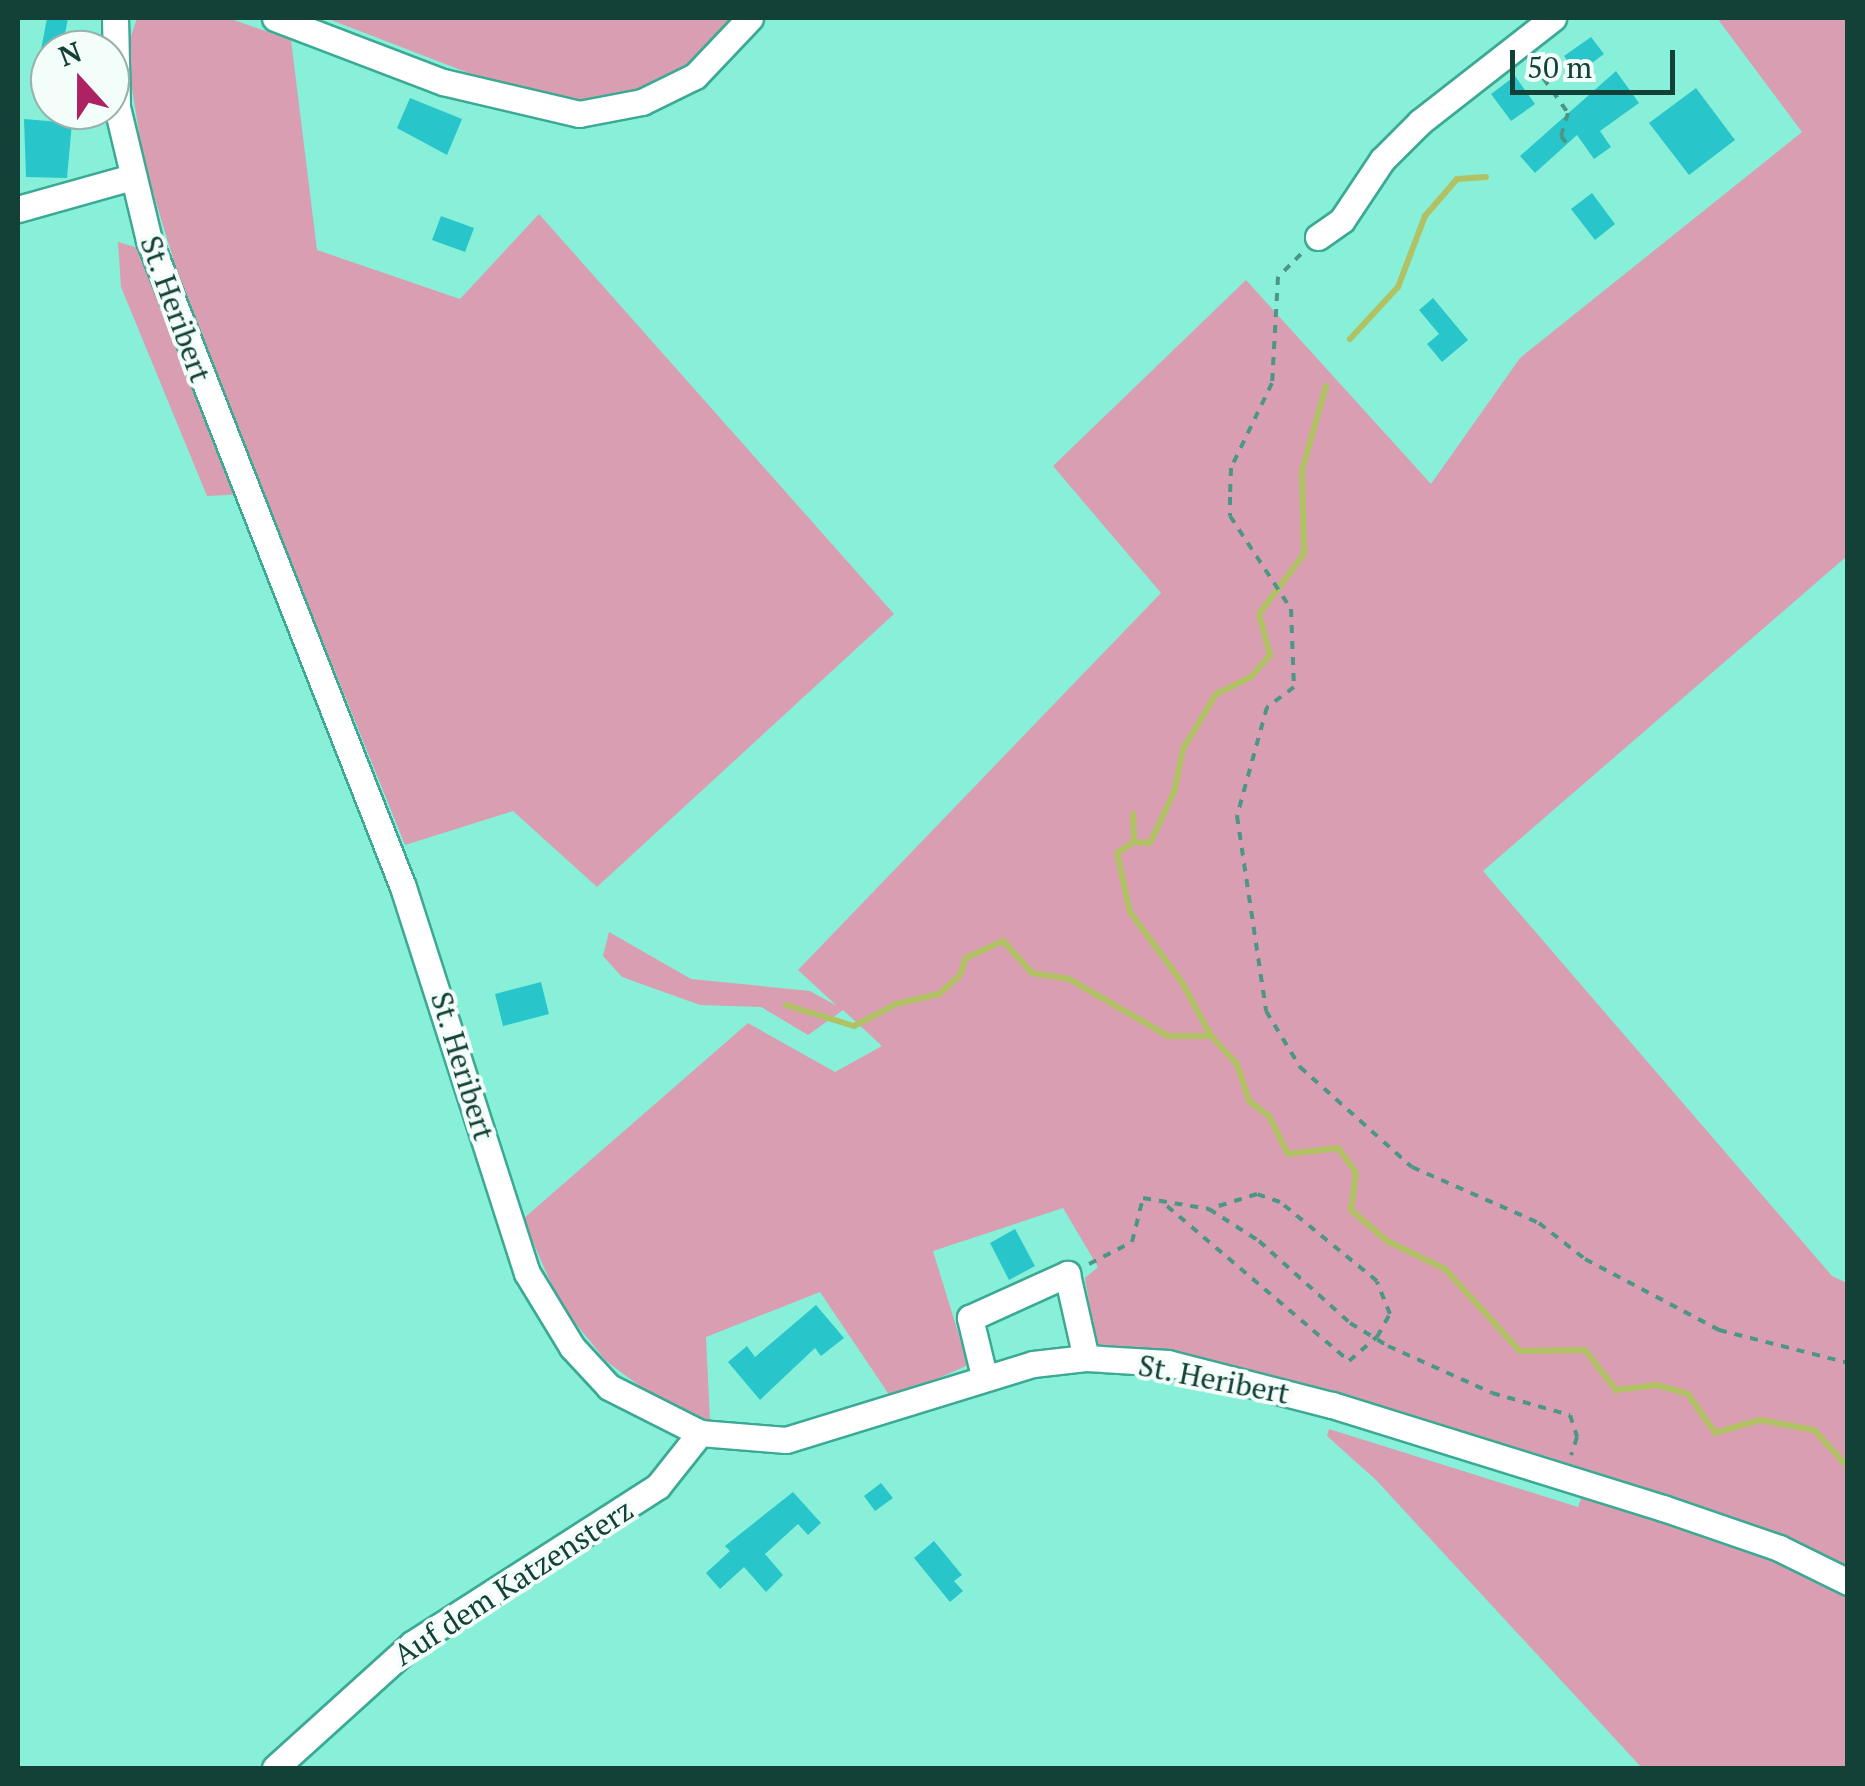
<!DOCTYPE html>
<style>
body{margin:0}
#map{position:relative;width:1865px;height:1786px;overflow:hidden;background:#88f0d9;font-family:"PT Serif",serif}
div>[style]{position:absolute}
.green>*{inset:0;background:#d99eb1}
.stream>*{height:6px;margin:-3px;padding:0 3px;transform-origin:3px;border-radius:3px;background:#b1c264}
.building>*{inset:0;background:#28c6ca}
.path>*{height:4px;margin-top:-2px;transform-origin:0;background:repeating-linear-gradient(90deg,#4c9686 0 8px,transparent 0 16px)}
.roads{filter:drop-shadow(2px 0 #3ba994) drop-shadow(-2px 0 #3ba994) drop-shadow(0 2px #3ba994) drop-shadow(0 -2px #3ba994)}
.minor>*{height:25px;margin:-12.5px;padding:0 12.5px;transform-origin:12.5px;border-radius:12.5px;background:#fff}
span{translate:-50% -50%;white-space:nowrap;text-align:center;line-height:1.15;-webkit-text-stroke:8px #f3fdfa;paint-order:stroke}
.street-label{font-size:30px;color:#134037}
.frame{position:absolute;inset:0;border:20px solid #134037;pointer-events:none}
.north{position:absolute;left:30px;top:30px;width:100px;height:100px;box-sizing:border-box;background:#f3fdfa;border:2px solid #99b1ac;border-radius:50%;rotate:339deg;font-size:28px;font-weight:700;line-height:40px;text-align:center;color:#134037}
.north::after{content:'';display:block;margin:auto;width:35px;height:45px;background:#ac2263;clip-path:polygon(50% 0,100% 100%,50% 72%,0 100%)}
.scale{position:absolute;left:1510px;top:50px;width:165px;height:45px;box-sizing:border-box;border:5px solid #134037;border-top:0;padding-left:12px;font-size:30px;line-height:35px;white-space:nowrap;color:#134037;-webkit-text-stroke:8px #f3fdfa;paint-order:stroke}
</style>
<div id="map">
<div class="green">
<i style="clip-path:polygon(137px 18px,228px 18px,291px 40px,317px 250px,460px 299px,539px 214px,894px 614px,597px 887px,513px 811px,405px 845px,263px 493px,207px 496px,121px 287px,118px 242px,173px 258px,144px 163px,126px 51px)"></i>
<i style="clip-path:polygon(326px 18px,733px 18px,703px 54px,644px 89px,593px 103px,523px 94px)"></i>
<i style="clip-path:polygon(1717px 18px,1847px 18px,1847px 556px,1483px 871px,1832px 1276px,1847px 1283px,1847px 1768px,1642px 1768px,1376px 1480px,1327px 1436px,1329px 1429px,1578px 1507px,1589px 1476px,1233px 1367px,1096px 1345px,1085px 1278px,1098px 1267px,1063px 1208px,933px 1251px,968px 1365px,892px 1399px,820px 1292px,706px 1337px,710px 1421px,648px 1392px,606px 1361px,560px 1304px,523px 1219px,748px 1023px,835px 1072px,882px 1046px,843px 1010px,808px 1035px,761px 1007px,700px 1005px,622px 977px,603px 956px,609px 932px,691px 979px,810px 991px,837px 1006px,798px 970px,1161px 593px,1053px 466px,1246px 280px,1431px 484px,1520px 358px,1802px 132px)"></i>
</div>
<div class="stream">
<i style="left:1350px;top:339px;width:71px;rotate:-47.3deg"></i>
<i style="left:1398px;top:287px;width:76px;rotate:-69.2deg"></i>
<i style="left:1425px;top:216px;width:49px;rotate:-49.1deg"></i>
<i style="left:1457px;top:179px;width:29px;rotate:-4deg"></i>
<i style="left:1326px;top:386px;width:87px;rotate:105.9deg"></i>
<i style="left:1302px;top:470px;width:84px;rotate:88.6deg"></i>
<i style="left:1304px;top:554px;width:75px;rotate:126.9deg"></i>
<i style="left:1259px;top:614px;width:42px;rotate:75deg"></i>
<i style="left:1270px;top:655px;width:29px;rotate:131deg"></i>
<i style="left:1251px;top:677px;width:39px;rotate:154deg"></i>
<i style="left:1216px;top:694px;width:64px;rotate:121deg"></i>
<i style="left:1183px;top:749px;width:44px;rotate:101.8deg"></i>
<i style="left:1174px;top:792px;width:56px;rotate:115.2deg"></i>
<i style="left:1150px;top:843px;width:16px;rotate:-176deg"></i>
<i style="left:1134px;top:842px;width:20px;rotate:147deg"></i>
<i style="left:1117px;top:853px;width:60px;rotate:77.6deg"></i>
<i style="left:1130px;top:912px;width:89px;rotate:53.6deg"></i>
<i style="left:1183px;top:984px;width:59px;rotate:61.7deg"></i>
<i style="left:1211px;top:1036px;width:38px;rotate:47deg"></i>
<i style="left:1237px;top:1064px;width:39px;rotate:72deg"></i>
<i style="left:1249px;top:1101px;width:25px;rotate:37deg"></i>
<i style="left:1269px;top:1116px;width:42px;rotate:63.4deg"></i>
<i style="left:1288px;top:1154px;width:50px;rotate:-6.8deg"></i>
<i style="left:1338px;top:1148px;width:31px;rotate:54deg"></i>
<i style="left:1356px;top:1173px;width:37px;rotate:98deg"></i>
<i style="left:1351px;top:1210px;width:48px;rotate:40.7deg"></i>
<i style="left:1387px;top:1241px;width:64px;rotate:25.8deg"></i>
<i style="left:1445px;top:1269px;width:111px;rotate:47.6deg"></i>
<i style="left:1520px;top:1351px;width:65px;rotate:-0.9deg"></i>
<i style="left:1585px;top:1350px;width:51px;rotate:52.2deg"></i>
<i style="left:1616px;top:1390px;width:41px;rotate:-7deg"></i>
<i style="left:1657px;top:1385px;width:32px;rotate:16deg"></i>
<i style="left:1688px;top:1394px;width:47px;rotate:55.3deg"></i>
<i style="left:1715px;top:1433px;width:47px;rotate:-16.1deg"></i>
<i style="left:1760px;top:1420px;width:55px;rotate:10.5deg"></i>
<i style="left:1814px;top:1430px;width:50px;rotate:47.4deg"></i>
<i style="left:1133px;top:814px;width:28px;rotate:88deg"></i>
<i style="left:786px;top:1005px;width:71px;rotate:17.2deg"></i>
<i style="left:854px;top:1026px;width:47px;rotate:-27.6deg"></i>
<i style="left:896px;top:1004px;width:44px;rotate:-13.1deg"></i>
<i style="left:939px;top:994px;width:28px;rotate:-42deg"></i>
<i style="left:960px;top:975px;width:18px;rotate:-71deg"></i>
<i style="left:966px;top:958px;width:41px;rotate:-24.7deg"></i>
<i style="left:1003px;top:941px;width:43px;rotate:47.8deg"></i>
<i style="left:1032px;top:973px;width:37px;rotate:9deg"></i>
<i style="left:1069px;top:979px;width:114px;rotate:29.9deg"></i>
<i style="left:1168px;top:1036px;width:43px"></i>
</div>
<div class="building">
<i style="clip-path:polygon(47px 18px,68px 18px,62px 50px,41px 50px)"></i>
<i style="clip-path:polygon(1591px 37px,1604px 54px,1577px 74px,1564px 56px)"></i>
<i style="clip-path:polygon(1616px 71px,1639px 103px,1600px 131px,1611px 147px,1594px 159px,1577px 135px,1535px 173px,1520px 156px)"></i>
<i style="clip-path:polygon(1515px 76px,1535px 104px,1511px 121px,1491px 94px)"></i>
<i style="clip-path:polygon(1696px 88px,1735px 140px,1689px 175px,1649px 123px)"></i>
<i style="clip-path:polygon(410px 98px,462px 119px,447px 155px,397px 128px)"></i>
<i style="clip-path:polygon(24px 119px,72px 123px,67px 178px,26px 177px)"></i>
<i style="clip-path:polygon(1592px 193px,1615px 224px,1595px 240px,1571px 209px)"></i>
<i style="clip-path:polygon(441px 216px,474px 228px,465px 252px,432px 240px)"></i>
<i style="clip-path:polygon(1433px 298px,1468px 340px,1442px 362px,1427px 344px,1439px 334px,1419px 310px)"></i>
<i style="clip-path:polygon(541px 982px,549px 1014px,503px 1026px,495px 994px)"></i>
<i style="clip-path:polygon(1015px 1229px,1035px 1266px,1009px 1280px,990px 1243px)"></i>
<i style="clip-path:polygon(816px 1305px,844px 1338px,821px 1356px,815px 1348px,760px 1400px,728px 1362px,747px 1346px,755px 1357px)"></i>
<i style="clip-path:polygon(881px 1483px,893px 1498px,875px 1511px,864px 1496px)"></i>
<i style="clip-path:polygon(793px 1492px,821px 1523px,808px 1535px,798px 1524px,765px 1554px,783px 1575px,766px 1592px,744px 1567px,720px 1589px,706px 1573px,730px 1551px,725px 1546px)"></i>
<i style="clip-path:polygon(934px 1541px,962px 1575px,954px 1581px,963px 1591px,950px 1602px,914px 1558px)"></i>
</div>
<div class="path">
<i style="left:1534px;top:65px;width:59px;rotate:54.7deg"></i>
<i style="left:1568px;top:113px;width:24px;rotate:107deg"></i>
<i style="left:1561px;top:136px;width:15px;rotate:53deg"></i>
<i style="left:1301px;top:254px;width:33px;rotate:135deg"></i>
<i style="left:1278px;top:277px;width:106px;rotate:93.2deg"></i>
<i style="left:1272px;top:383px;width:94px;rotate:115.8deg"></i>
<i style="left:1231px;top:468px;width:29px;rotate:92deg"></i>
<i style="left:1230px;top:497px;width:19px;rotate:90deg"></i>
<i style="left:1230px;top:516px;width:111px;rotate:56.7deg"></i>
<i style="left:1291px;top:609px;width:78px;rotate:87.8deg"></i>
<i style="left:1294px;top:687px;width:34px;rotate:143deg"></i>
<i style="left:1267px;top:707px;width:113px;rotate:105.4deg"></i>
<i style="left:1237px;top:816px;width:197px;rotate:81.5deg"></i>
<i style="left:1266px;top:1011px;width:66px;rotate:58.7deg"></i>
<i style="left:1300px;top:1067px;width:150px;rotate:41.8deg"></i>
<i style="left:1412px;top:1167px;width:139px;rotate:23.8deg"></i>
<i style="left:1539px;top:1223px;width:58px;rotate:38deg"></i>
<i style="left:1585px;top:1259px;width:152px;rotate:27.9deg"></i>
<i style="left:1719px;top:1330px;width:133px;rotate:14.3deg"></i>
<i style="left:1167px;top:1206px;width:239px;rotate:40.4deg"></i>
<i style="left:1349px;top:1361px;width:37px;rotate:-41deg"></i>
<i style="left:1377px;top:1337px;width:26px;rotate:-61deg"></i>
<i style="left:1390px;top:1314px;width:35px;rotate:-112deg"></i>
<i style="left:1377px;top:1281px;width:125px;rotate:-140.8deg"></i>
<i style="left:1280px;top:1202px;width:24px;rotate:-161deg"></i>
<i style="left:1257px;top:1194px;width:47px;rotate:162.7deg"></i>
<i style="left:1089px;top:1264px;width:48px;rotate:-27.1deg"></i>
<i style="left:1132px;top:1242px;width:45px;rotate:-76deg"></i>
<i style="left:1143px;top:1198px;width:67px;rotate:9.5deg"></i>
<i style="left:1209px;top:1209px;width:59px;rotate:32.6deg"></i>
<i style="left:1259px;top:1241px;width:122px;rotate:42deg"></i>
<i style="left:1350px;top:1323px;width:44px;rotate:31.2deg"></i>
<i style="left:1388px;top:1346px;width:114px;rotate:24.3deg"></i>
<i style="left:1492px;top:1393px;width:81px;rotate:15.8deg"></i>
<i style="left:1570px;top:1415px;width:23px;rotate:72deg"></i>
<i style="left:1577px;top:1437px;width:19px;rotate:108deg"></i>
</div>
<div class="roads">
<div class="minor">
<i style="left:115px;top:18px;width:89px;rotate:88.7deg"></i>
<i style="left:117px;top:107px;width:137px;rotate:76.5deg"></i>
<i style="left:149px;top:240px;width:695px;rotate:68.57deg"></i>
<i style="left:403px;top:887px;width:405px;rotate:72.2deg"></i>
<i style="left:527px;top:1273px;width:87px;rotate:58.7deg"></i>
<i style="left:572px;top:1347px;width:54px;rotate:47.2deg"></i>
<i style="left:609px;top:1387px;width:102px;rotate:26.8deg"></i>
<i style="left:700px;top:1433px;width:86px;rotate:4.7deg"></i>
<i style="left:786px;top:1440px;width:258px;rotate:-17.1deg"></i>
<i style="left:1033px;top:1364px;width:53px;rotate:-6.5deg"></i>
<i style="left:1086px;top:1358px;width:82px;rotate:3.5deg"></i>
<i style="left:1168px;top:1363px;width:169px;rotate:14.4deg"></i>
<i style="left:1332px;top:1405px;width:347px;rotate:17.3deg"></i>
<i style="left:1663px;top:1508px;width:123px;rotate:19deg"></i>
<i style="left:1779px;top:1548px;width:77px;rotate:26.2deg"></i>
<i style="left:275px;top:18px;width:180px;rotate:20.9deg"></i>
<i style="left:443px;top:82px;width:140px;rotate:13.2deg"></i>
<i style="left:579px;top:114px;width:64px;rotate:-10.8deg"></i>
<i style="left:642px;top:102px;width:59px;rotate:-26.1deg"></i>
<i style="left:695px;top:76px;width:80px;rotate:-46.5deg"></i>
<i style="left:18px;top:209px;width:118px;rotate:-15.7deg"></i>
<i style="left:1318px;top:237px;width:29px;rotate:-35deg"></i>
<i style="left:1342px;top:220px;width:72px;rotate:-56.3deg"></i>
<i style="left:1382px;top:160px;width:54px;rotate:-45deg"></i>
<i style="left:1420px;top:122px;width:169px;rotate:-38deg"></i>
<i style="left:984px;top:1376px;width:60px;rotate:-103.6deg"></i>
<i style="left:970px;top:1318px;width:107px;rotate:-24.4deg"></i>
<i style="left:1067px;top:1274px;width:86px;rotate:77.3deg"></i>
<i style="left:275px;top:1768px;width:185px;rotate:-42.1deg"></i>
<i style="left:412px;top:1644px;width:292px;rotate:-32.7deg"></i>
<i style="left:658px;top:1486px;width:68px;rotate:-51.6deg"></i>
</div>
</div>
<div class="street-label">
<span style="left:176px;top:309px;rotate:70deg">St. Heribert</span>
<span style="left:463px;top:1066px;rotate:73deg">St. Heribert</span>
<span style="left:1214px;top:1379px;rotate:11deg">St. Heribert</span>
<span style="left:513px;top:1582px;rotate:-33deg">Auf dem Katzensterz</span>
</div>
<div class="frame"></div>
<div class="north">N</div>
<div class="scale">50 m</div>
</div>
